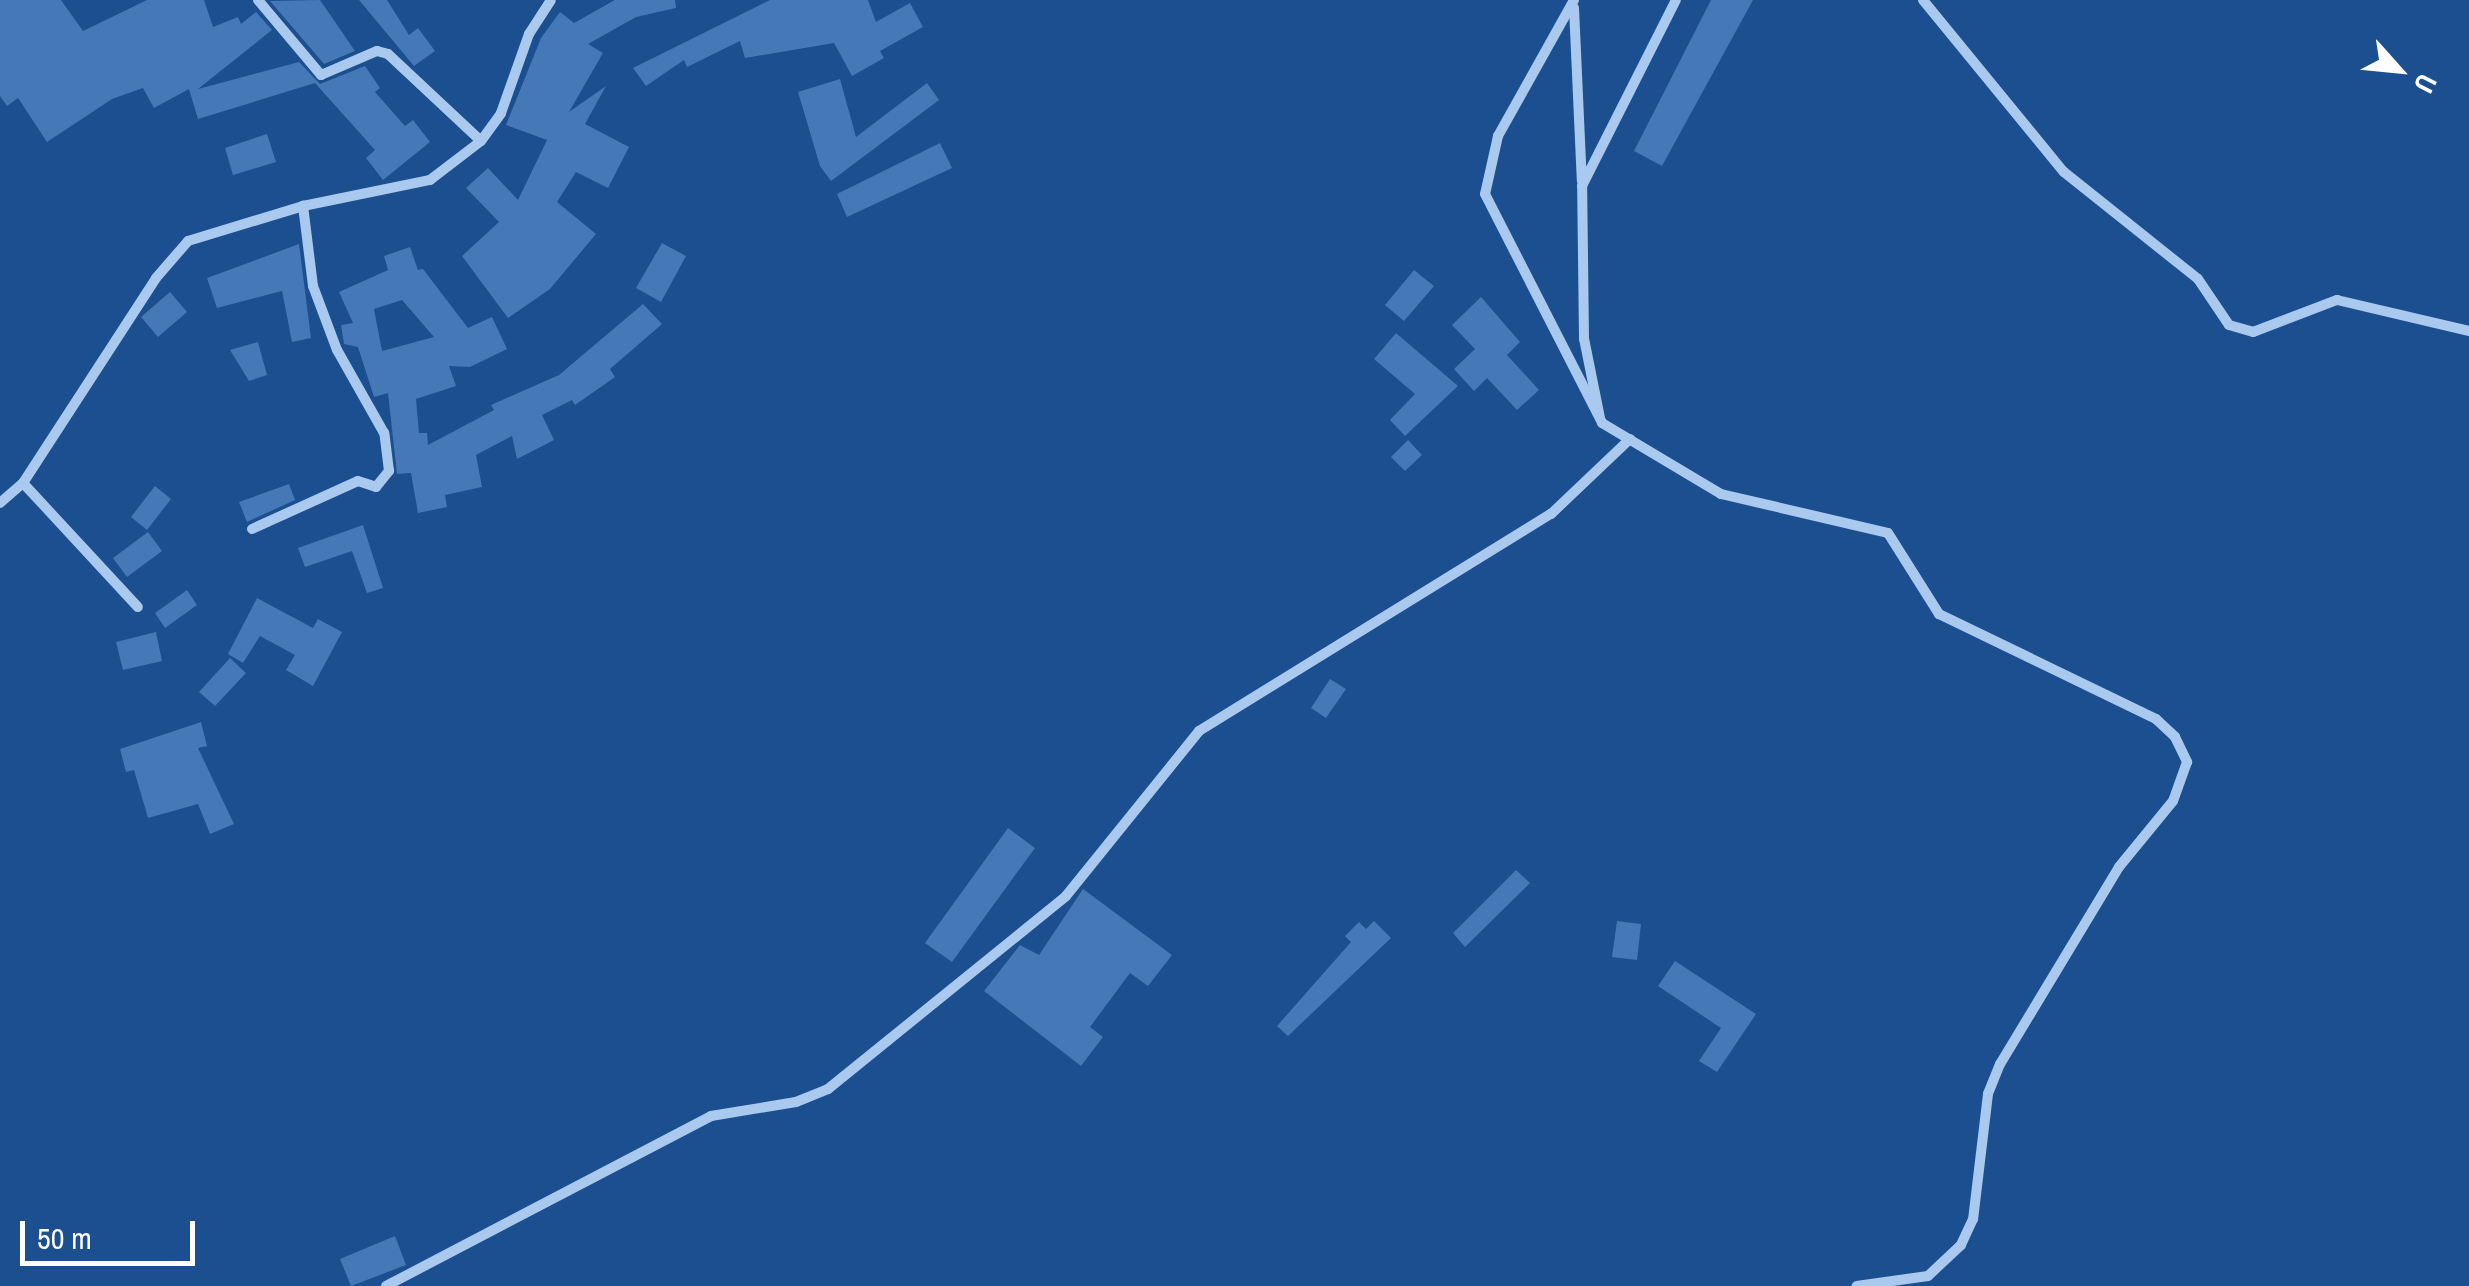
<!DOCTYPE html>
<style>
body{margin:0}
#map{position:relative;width:2469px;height:1286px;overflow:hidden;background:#1b4f8f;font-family:"Archivo Narrow",sans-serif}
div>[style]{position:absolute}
.building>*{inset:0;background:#4478b7}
.minor>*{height:10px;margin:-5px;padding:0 5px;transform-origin:5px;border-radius:5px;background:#a9c9ee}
span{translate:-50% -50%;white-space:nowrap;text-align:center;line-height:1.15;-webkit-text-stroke:10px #1b4f8f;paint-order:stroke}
.north{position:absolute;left:2349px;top:20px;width:100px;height:100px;-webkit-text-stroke:8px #1b4f8f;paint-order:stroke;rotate:117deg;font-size:28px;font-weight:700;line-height:40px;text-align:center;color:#fff}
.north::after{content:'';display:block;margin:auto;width:35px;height:45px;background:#fff;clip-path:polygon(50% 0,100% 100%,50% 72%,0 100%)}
.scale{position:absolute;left:20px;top:1221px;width:175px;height:45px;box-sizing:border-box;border:5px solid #fff;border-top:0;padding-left:12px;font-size:30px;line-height:35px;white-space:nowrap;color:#fff;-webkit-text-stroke:8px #1b4f8f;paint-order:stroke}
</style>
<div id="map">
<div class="building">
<i style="clip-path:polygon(0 0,61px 0,83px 31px,147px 0,204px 0,213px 27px,238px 17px,241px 24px,256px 12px,272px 30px,198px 89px,299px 62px,320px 84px,365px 66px,380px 88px,375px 92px,405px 126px,413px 120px,430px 142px,383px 180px,366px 158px,375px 150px,315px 83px,198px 119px,189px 89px,154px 108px,143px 88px,112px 99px,47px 142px,18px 98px,7px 106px,0 96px)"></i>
<i style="clip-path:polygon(320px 0,355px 51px,324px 64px,270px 1px)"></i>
<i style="clip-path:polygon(359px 0,387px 0,409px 35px,418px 28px,435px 51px,414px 66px)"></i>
<i style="clip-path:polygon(615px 0,675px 0,676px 8px,636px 17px,588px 44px,603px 53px,569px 112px,606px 86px,585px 124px,629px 147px,608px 188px,576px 172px,557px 202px,596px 234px,550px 289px,508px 318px,462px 256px,499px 222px,466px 188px,488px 168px,518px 200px,547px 140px,506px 125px,541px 38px,560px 12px,574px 23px)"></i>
<i style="clip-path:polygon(770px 0,868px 0,876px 22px,910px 3px,923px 27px,880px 51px,884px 58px,852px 76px,834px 43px,745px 58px,740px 41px,687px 67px,684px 60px,646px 86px,633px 68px)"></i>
<i style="clip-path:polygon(1711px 0,1753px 0,1662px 166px,1634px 151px)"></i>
<i style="clip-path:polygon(840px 79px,856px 137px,927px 83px,939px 100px,831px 181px,820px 166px,798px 92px)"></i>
<i style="clip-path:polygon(267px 134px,276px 162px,233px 175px,225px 148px)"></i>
<i style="clip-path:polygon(940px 143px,952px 168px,847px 217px,837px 194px)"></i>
<i style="clip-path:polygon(662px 243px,686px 256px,661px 302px,636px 288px)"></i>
<i style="clip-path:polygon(299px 244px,311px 338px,292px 342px,282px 291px,217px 308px,207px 278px)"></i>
<i style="clip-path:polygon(evenodd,410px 247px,418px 270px,423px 269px,468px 328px,492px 317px,507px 349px,470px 367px,449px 366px,456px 386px,416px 399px,419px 433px,427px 433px,428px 445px,494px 410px,491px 405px,559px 375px,643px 304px,662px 324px,610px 369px,615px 377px,575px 405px,572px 400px,542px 415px,554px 440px,517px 459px,512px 436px,476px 455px,482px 487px,445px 495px,447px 507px,418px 513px,411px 473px,397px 474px,388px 393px,374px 397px,358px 347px,344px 344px,341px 325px,353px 323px,339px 292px,388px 270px,384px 256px,410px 247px,402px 300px,434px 337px,382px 351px,374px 309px,402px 300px)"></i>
<i style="clip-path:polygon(1414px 270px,1434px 286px,1404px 321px,1385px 305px)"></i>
<i style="clip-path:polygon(170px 292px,187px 312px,158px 337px,141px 317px)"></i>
<i style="clip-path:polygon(1481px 297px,1520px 342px,1507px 355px,1539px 390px,1517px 410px,1487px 378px,1474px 391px,1454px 369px,1475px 349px,1452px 325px)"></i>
<i style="clip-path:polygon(1396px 333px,1458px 386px,1405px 436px,1390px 420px,1415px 394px,1374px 359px)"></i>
<i style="clip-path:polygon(258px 342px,267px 375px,249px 381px,230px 350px)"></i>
<i style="clip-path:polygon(1408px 440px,1422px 455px,1405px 471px,1391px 457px)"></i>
<i style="clip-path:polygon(289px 484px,295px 500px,247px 522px,239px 502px)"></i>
<i style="clip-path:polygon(155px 486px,171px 499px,147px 530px,131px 517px)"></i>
<i style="clip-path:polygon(363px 525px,383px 588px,367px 593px,352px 551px,305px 567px,298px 548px)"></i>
<i style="clip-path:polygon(148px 532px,162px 551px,127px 577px,113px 558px)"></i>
<i style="clip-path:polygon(187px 590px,197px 605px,165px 628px,155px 613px)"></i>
<i style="clip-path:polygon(257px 598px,313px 628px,318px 619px,342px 632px,313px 686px,286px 670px,295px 655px,260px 636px,243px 663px,228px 654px)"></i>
<i style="clip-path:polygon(156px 632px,162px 661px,123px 670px,116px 642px)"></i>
<i style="clip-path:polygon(230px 658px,246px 673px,215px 706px,199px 692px)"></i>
<i style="clip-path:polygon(1330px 679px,1346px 689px,1326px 718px,1311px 708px)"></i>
<i style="clip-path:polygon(201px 722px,207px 746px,198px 748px,234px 824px,210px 834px,198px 804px,148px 818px,134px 770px,126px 772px,120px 749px)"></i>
<i style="clip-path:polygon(1008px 828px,1035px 848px,952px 962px,925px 943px)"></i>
<i style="clip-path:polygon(1516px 870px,1530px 883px,1465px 947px,1453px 933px)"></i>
<i style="clip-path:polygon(1083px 889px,1172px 955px,1148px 986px,1130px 973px,1090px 1027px,1103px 1037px,1081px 1066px,984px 991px,1020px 945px,1039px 955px)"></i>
<i style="clip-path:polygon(1374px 921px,1391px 938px,1288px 1036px,1277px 1026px,1351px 942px,1345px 936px,1359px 922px,1366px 929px)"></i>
<i style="clip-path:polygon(1617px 921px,1641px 924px,1637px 960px,1612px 957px)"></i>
<i style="clip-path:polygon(1675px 961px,1756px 1014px,1717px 1072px,1699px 1061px,1721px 1028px,1658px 986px)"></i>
<i style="clip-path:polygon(395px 1236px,406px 1265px,351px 1286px,340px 1259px)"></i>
</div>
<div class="minor">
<i style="left:258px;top:0;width:98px;rotate:50deg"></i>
<i style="left:321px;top:75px;width:61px;rotate:-23.2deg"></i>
<i style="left:377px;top:51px;width:11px;rotate:15deg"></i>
<i style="left:388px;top:54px;width:127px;rotate:43.1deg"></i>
<i style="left:1574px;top:0;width:156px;rotate:119.2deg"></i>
<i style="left:1498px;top:136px;width:59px;rotate:102.6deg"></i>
<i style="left:1485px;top:194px;width:257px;rotate:62.9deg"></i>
<i style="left:1602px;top:423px;width:139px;rotate:30.8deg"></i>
<i style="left:1721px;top:494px;width:171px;rotate:13.1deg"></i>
<i style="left:1888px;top:533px;width:96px;rotate:57.8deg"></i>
<i style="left:1939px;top:614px;width:241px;rotate:25.8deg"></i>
<i style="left:2156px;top:719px;width:26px;rotate:43deg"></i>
<i style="left:2175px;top:737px;width:28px;rotate:64deg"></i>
<i style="left:2187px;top:762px;width:41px;rotate:109.7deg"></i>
<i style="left:2173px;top:801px;width:85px;rotate:129.3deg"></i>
<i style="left:2119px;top:867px;width:230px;rotate:121.1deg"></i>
<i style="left:2000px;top:1064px;width:32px;rotate:112deg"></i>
<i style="left:1988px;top:1094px;width:126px;rotate:96.8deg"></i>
<i style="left:1973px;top:1219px;width:29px;rotate:115deg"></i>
<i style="left:1961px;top:1245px;width:45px;rotate:136.8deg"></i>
<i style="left:1928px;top:1276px;width:72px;rotate:172deg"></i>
<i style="left:1923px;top:0;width:222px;rotate:50.7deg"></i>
<i style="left:2064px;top:172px;width:171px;rotate:38.6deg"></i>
<i style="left:2198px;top:279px;width:55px;rotate:56deg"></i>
<i style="left:2229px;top:325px;width:25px;rotate:16deg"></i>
<i style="left:2253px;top:332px;width:90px;rotate:-20.9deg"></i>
<i style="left:2337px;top:300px;width:136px;rotate:13.2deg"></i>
<i style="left:1574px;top:8px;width:173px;rotate:87.4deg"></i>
<i style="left:1600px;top:418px;width:81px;rotate:-101.4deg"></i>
<i style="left:1584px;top:339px;width:153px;rotate:-90.7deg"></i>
<i style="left:1582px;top:186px;width:208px;rotate:-63.2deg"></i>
<i style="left:23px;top:483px;width:169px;rotate:47.2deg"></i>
<i style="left:0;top:503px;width:30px;rotate:-41deg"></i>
<i style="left:23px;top:483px;width:244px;rotate:-57deg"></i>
<i style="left:156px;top:278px;width:49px;rotate:-49.1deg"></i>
<i style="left:188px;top:241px;width:120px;rotate:-16.9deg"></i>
<i style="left:303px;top:206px;width:130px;rotate:-11.6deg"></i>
<i style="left:430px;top:180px;width:64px;rotate:-37.4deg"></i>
<i style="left:481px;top:141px;width:34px;rotate:-54deg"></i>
<i style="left:501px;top:113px;width:84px;rotate:-70.5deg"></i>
<i style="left:529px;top:34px;width:40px;rotate:-57.1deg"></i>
<i style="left:252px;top:529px;width:116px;rotate:-24.4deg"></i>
<i style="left:358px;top:481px;width:19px;rotate:18deg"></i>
<i style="left:376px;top:487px;width:21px;rotate:-51deg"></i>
<i style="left:389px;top:471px;width:38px;rotate:-97deg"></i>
<i style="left:384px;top:433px;width:95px;rotate:-119.5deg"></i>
<i style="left:337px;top:350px;width:68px;rotate:-110.6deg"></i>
<i style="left:313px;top:286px;width:81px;rotate:-97.1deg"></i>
<i style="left:386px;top:1286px;width:367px;rotate:-27.6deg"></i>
<i style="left:711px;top:1116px;width:86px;rotate:-9.4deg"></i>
<i style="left:796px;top:1102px;width:35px;rotate:-22deg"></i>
<i style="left:828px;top:1089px;width:306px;rotate:-39deg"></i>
<i style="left:1066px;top:896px;width:212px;rotate:-51.1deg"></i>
<i style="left:1199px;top:731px;width:414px;rotate:-31.7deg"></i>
<i style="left:1551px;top:514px;width:109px;rotate:-43.5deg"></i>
</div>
<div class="north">U</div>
<div class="scale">50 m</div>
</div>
